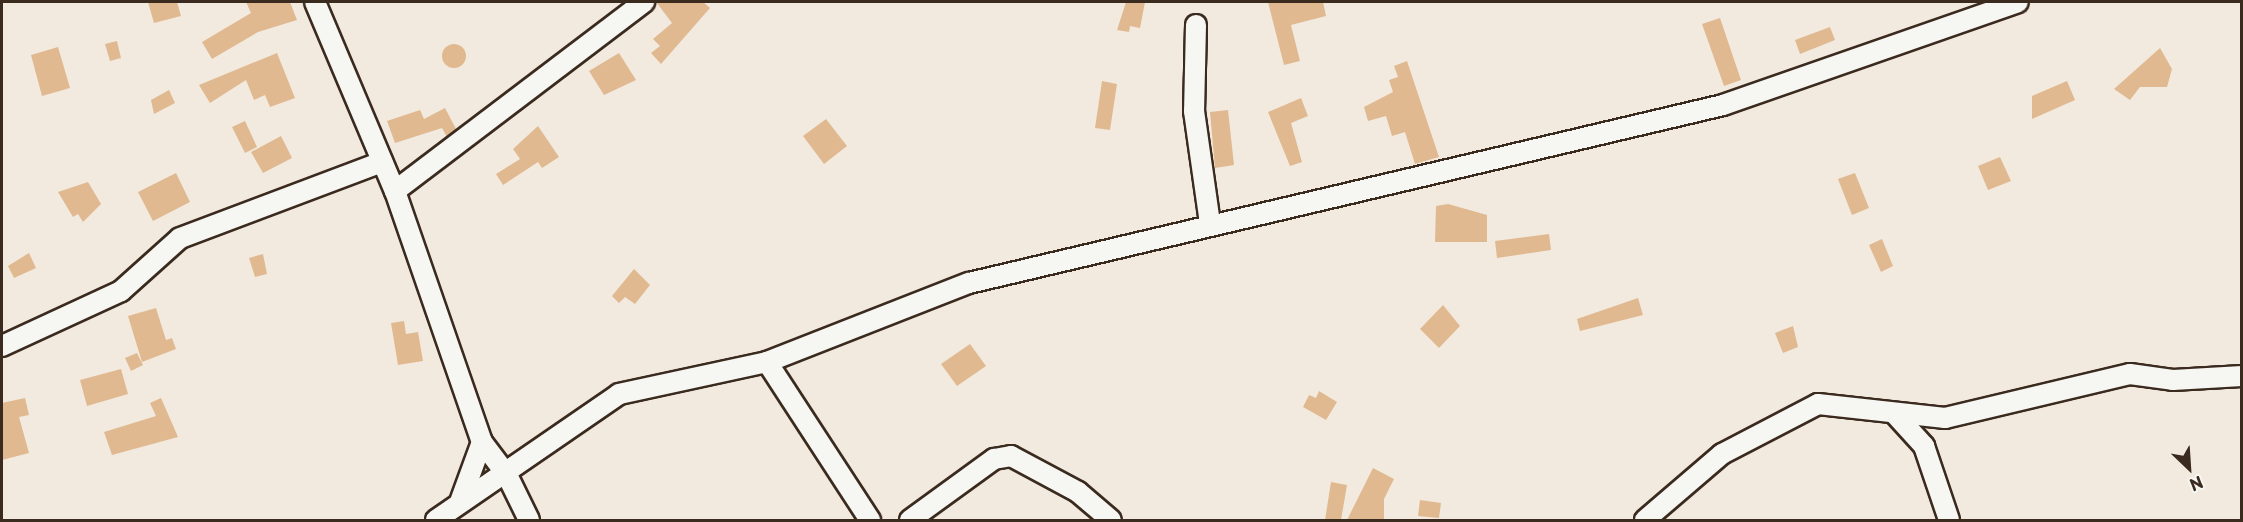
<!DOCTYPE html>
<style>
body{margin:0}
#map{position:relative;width:2243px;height:522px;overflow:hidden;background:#f2eadf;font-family:"Playpen Sans",sans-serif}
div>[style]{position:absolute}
.building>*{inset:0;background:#e0b991}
.round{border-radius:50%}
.roads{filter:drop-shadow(2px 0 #3b2a1e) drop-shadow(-2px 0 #3b2a1e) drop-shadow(0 2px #3b2a1e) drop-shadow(0 -2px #3b2a1e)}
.minor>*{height:20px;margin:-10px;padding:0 10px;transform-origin:10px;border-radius:10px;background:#f6f6f2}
span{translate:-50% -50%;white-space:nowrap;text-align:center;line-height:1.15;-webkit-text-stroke:4.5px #f6f6f2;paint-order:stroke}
.frame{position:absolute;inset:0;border:3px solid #3b2a1e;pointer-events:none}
.north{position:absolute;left:2159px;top:438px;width:60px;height:60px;-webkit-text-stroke:4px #f6f6f2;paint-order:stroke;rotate:155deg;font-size:16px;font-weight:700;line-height:24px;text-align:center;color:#3b2a1e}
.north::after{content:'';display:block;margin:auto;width:21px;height:27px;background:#3b2a1e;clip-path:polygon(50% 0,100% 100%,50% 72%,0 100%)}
</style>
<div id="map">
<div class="building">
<i style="clip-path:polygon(148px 2px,177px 2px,181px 16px,154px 23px)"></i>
<i style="clip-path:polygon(246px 2px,290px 2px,297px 20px,258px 32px,212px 59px,202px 42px,251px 13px)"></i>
<i style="clip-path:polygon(656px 2px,703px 2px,710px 8px,661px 64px,651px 53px,660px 46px,653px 39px,672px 23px)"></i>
<i style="clip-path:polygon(1126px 2px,1145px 2px,1140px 28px,1130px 26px,1129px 32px,1117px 30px)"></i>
<i style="clip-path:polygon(1268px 2px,1323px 2px,1326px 16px,1291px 25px,1300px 61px,1284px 65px)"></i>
<i style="clip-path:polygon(1720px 18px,1741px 80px,1724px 86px,1702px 24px)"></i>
<i style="clip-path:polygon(1830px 27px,1835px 40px,1800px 54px,1795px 40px)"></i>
<i style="clip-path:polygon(117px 41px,121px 58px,110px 61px,105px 44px)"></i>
<i class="round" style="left:442px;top:44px;width:24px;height:24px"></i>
<i style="clip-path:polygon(58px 47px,70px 88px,42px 96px,31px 55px)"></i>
<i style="clip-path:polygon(2160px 48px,2172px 69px,2167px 87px,2140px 87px,2130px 100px,2114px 89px)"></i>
<i style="clip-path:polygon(277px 53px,295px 98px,270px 107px,265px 95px,254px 100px,246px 80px,210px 103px,199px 85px)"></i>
<i style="clip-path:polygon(619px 53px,636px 80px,604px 95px,589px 71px)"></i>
<i style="clip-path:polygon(1407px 61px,1439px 157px,1415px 164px,1405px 132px,1392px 136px,1386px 116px,1368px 121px,1364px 107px,1393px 92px,1389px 80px,1398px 77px,1394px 66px)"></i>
<i style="clip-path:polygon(1102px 81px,1117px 84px,1110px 130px,1095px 128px)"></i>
<i style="clip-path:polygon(2067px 81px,2075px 100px,2032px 119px,2032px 96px)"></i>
<i style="clip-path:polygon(169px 90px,175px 103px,154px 114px,151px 100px)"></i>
<i style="clip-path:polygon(1301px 98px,1308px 116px,1291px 123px,1302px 162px,1290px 166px,1268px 112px)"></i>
<i style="clip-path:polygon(445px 108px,456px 129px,447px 137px,442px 128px,395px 143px,387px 121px,420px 110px,424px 119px)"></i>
<i style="clip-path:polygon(1228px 110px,1234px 165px,1215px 168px,1210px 112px)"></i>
<i style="clip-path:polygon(826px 119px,847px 146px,824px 164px,803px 136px)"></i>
<i style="clip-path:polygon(245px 121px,257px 147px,245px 153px,232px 127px)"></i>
<i style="clip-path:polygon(538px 126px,559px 157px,542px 168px,538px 162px,503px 185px,496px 174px,520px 159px,513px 149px)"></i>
<i style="clip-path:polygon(281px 136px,292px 158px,263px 173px,251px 152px)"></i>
<i style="clip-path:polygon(2000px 157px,2011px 181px,1988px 190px,1978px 166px)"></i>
<i style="clip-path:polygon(176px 173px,190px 202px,153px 221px,138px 192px)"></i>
<i style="clip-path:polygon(1855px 173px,1869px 208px,1852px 215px,1838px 179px)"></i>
<i style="clip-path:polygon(88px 182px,101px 204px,83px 222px,78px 214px,73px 217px,58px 192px)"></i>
<i style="clip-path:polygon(1448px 204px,1487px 215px,1487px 242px,1435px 242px,1436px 206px)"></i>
<i style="clip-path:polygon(1549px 234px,1551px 250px,1497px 258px,1495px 241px)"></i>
<i style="clip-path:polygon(1882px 239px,1893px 266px,1881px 272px,1869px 245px)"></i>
<i style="clip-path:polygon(29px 253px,36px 268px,14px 278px,8px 266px)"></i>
<i style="clip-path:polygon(263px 254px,267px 274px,255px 277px,249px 258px)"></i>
<i style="clip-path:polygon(634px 269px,650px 285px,635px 304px,625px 297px,619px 303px,612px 296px)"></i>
<i style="clip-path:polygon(1638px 298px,1643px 315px,1580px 331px,1577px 319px)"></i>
<i style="clip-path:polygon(1443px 305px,1460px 326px,1439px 348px,1420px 329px)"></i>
<i style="clip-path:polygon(156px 308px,166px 340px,172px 338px,176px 349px,142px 362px,128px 316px)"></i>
<i style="clip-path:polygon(404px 321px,406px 334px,418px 332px,423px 361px,398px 365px,391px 323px)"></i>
<i style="clip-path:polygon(1793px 326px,1798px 347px,1783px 353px,1775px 333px)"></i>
<i style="clip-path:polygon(970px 344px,986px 366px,957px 386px,941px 364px)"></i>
<i style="clip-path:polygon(137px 353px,143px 365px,131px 371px,125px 358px)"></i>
<i style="clip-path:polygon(121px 369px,128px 394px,87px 406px,80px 380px)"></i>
<i style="clip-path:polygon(1319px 391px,1337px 402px,1326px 420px,1303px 407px,1309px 395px,1316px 398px)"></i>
<i style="clip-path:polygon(25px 398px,29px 415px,19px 417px,29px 453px,2px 460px,2px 403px)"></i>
<i style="clip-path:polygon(161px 398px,178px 437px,112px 455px,104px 432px,156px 416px,150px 403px)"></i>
<i style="clip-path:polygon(1373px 468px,1394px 479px,1384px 499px,1384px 520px,1347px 520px)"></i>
<i style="clip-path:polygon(1331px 482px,1347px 485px,1341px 520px,1325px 520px)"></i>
<i style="clip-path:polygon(1420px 500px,1441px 503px,1439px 518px,1418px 516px)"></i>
</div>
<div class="roads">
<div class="minor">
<i style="left:315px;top:2px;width:205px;rotate:67.1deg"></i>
<i style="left:395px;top:191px;width:266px;rotate:70.9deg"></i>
<i style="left:482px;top:442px;width:41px;rotate:52.9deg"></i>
<i style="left:507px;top:475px;width:50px;rotate:63.9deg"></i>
<i style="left:1196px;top:25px;width:86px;rotate:91.3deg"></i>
<i style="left:1194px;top:111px;width:114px;rotate:81.9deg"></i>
<i style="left:395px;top:191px;width:313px;rotate:-37.2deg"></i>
<i style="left:2px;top:346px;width:131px;rotate:-24.8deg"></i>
<i style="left:121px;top:291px;width:79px;rotate:-41.9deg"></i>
<i style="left:180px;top:238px;width:216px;rotate:-20.6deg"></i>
<i style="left:767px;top:362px;width:189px;rotate:56.9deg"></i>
<i style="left:1894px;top:413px;width:45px;rotate:47.7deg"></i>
<i style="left:1924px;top:446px;width:78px;rotate:71.3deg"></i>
<i style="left:460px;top:502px;width:64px;rotate:-69.9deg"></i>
<i style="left:436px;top:520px;width:222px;rotate:-34.5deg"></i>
<i style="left:619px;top:394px;width:151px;rotate:-12.2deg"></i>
<i style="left:767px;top:362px;width:217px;rotate:-21.4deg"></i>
<i style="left:969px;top:283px;width:775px;rotate:-13.28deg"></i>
<i style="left:1723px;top:105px;width:312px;rotate:-19.2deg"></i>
<i style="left:910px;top:520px;width:104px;rotate:-36deg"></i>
<i style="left:994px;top:459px;width:17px;rotate:-10deg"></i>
<i style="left:1011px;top:456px;width:76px;rotate:28.2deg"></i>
<i style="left:1078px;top:492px;width:43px;rotate:40.3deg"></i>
<i style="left:1645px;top:520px;width:101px;rotate:-40.6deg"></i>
<i style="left:1722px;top:454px;width:108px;rotate:-27.5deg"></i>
<i style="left:1818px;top:404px;width:128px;rotate:6.3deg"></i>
<i style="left:1945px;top:418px;width:190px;rotate:-13.4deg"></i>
<i style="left:2130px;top:374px;width:43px;rotate:7.9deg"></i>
<i style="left:2173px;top:380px;width:69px;rotate:-3.3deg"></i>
</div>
</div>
<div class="frame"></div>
<div class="north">N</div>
</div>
